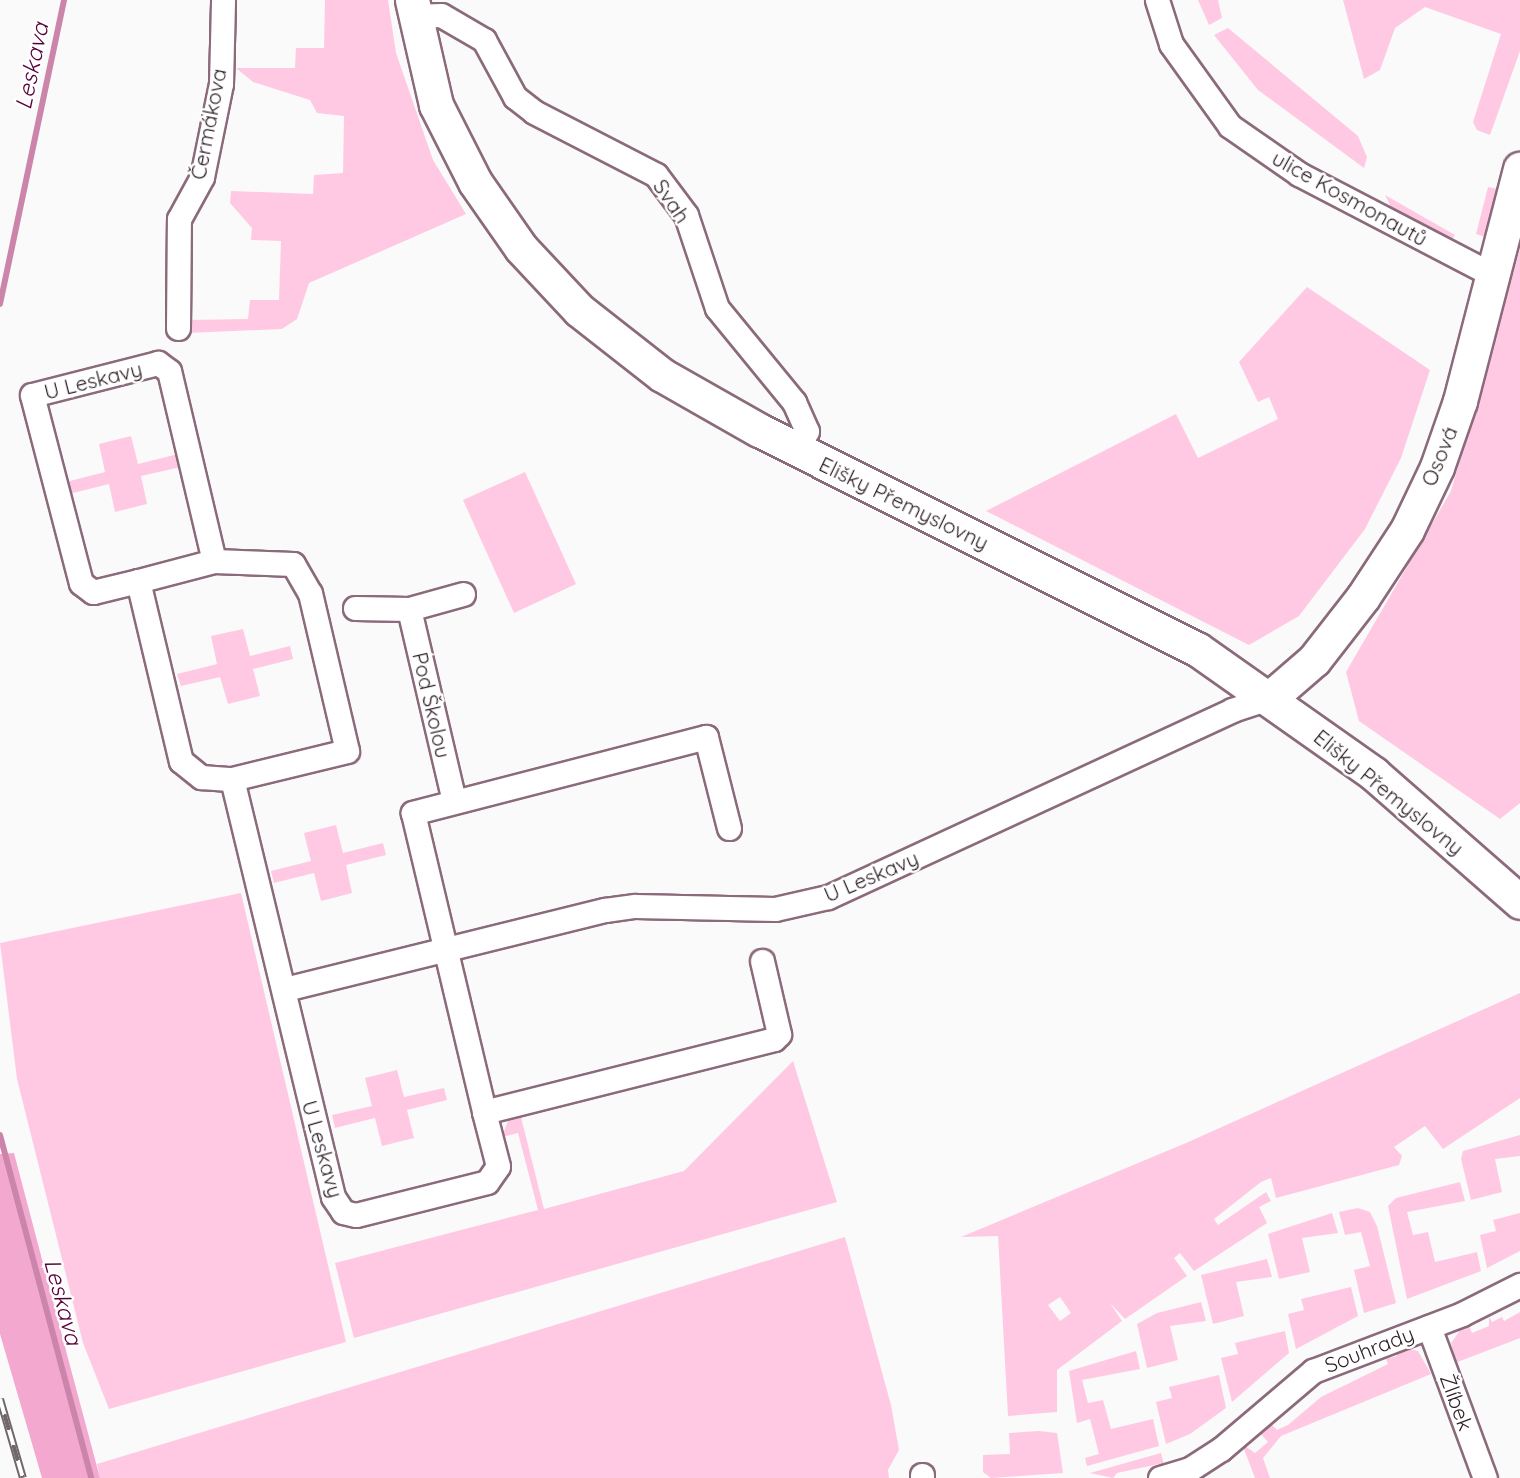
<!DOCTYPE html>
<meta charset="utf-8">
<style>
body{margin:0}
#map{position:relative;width:1520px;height:1478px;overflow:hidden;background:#fafafa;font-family:Quicksand,sans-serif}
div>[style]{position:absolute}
.green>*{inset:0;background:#ffc9e4}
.forest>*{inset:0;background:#f3a9cf}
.stream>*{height:6px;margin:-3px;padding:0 3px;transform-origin:3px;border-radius:3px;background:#cc85aa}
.roads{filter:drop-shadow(2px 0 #8b6a7b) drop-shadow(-2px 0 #8b6a7b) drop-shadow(0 2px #8b6a7b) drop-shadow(0 -2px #8b6a7b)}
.street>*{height:23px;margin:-11.5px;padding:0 11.5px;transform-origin:11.5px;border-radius:11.5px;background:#fff}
.secondary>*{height:33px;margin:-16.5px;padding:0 16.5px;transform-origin:16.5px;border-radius:16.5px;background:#fff}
.rail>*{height:8px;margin-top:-4px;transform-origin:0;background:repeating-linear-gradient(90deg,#fff 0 16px,#70666b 0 32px);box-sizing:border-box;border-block:2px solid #70666b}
span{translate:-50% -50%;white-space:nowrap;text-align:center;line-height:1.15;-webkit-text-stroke:5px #fff;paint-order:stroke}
.street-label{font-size:21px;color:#2c1e25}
.water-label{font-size:23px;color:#57003a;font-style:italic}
</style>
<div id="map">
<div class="green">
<i style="clip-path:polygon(325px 0,388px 0,396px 53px,433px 160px,466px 214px,309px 283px,297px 319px,282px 329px,187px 333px,188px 320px,248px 319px,250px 300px,279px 300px,281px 241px,251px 240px,252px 228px,230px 203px,231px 191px,313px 194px,314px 175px,343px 173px,344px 116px,317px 113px,310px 100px,253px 82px,236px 68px,295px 68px,296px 48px,324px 48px)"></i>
<i style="clip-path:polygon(1198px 0,1218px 0,1222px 18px,1209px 25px)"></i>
<i style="clip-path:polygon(1343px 0,1520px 0,1520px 51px,1490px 135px,1477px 130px,1473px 122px,1501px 34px,1425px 7px,1395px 28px,1380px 70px,1364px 79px)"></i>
<i style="clip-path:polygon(1228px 28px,1358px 136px,1367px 157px,1364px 168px,1258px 90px,1214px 35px)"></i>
<i style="clip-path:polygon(1488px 187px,1498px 189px,1485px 237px,1476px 234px)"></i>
<i style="clip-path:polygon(1385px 195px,1455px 235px,1450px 242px,1391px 207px)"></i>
<i style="clip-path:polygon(1520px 249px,1520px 803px,1500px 819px,1359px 721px,1346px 672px,1451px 491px)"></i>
<i style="clip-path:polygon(1307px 287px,1430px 370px,1401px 458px,1365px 529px,1299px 616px,1249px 645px,986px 511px,1176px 414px,1198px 458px,1278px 419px,1269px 397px,1258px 402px,1239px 362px)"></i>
<i style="clip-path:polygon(131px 436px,138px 464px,178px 454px,181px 467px,141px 476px,147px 504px,115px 512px,109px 484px,69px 494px,66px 482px,105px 472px,99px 444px)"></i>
<i style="clip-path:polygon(525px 472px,576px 584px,514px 613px,463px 500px)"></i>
<i style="clip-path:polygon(243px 629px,250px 656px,290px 646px,293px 659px,253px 669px,260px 696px,228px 704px,220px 677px,181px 686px,177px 674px,217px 664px,211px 636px)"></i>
<i style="clip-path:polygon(336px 825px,343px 853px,383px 843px,386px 855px,346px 865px,352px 893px,321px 901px,314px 873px,274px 883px,271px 871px,311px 861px,304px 833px)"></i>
<i style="clip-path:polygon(241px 893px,346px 1342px,109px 1409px,83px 1343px,17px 1079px,0 943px)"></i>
<i style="clip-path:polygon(evenodd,1520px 993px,1520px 1098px,1443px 1149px,1425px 1126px,1394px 1147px,1402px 1156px,1399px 1165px,1276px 1198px,1271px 1178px,1261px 1182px,1214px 1219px,1218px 1225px,1266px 1192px,1271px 1201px,1259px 1207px,1267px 1223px,1194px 1271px,1180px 1253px,1174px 1258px,1187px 1276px,1125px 1319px,1110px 1303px,1122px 1321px,1057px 1370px,1057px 1412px,1008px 1416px,998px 1236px,961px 1237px,1186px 1143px,1520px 993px,1060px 1297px,1071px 1313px,1060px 1321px,1048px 1305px,1060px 1297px)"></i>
<i style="clip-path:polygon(793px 1061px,837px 1202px,354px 1338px,335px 1263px,538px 1210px,518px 1133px,502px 1137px,510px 1115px,538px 1108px,538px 1112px,521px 1117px,544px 1209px,684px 1171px)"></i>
<i style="clip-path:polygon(397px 1070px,404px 1097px,444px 1088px,447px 1100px,407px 1110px,414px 1138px,382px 1146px,375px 1118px,335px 1128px,332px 1115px,372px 1106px,365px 1078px)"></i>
<i style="clip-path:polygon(1520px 1135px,1520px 1156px,1495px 1159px,1502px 1192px,1471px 1200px,1461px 1159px,1463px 1151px)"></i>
<i style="clip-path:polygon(1460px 1182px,1465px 1201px,1407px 1212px,1413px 1235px,1428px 1232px,1435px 1262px,1477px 1252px,1481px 1271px,1407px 1299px,1388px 1206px,1396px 1198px)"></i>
<i style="clip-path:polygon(1358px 1208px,1370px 1212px,1377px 1226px,1396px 1303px,1364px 1313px,1354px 1270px,1370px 1266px,1361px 1232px,1345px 1235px,1339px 1212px)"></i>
<i style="clip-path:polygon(1332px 1213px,1338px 1233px,1302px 1238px,1310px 1272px,1279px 1279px,1268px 1234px)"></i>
<i style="clip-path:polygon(1520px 1213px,1520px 1251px,1487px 1268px,1480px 1235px,1496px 1231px,1493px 1220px)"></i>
<i style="clip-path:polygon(845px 1237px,891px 1405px,899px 1450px,888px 1470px,889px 1478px,100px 1478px,97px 1464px)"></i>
<i style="clip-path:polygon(1267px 1259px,1272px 1277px,1236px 1282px,1244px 1316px,1213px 1324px,1201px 1275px)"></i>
<i style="clip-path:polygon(1351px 1287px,1358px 1316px,1296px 1349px,1288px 1314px,1304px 1310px,1301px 1299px)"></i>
<i style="clip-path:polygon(1201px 1302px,1206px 1321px,1170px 1326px,1178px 1360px,1147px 1368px,1137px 1324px,1157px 1313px)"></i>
<i style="clip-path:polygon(1520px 1312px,1520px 1338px,1455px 1363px,1451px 1343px,1461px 1329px,1469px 1326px,1472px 1333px,1489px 1326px,1489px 1317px,1492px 1322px,1502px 1317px,1504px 1321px)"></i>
<i style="clip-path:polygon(1285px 1331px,1289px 1353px,1232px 1402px,1221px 1358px,1238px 1354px,1235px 1343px)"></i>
<i style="clip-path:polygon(1406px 1348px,1418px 1351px,1431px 1374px,1281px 1436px,1263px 1458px,1270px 1478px,1255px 1478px,1242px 1444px,1255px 1453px,1268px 1442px,1258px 1431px,1269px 1422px,1277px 1430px,1288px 1425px,1321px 1397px,1388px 1364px,1386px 1359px,1397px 1356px,1396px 1351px)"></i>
<i style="clip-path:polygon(1136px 1351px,1140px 1369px,1082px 1380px,1088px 1403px,1103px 1400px,1111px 1429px,1153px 1419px,1159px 1446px,1087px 1466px,1085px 1458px,1099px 1454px,1090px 1419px,1077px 1423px,1069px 1371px)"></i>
<i style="clip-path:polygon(1219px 1375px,1226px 1408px,1190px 1434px,1166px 1444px,1156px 1402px,1172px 1398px,1169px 1387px)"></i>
<i style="clip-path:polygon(1039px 1431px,1057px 1433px,1063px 1473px,991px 1478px,983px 1472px,983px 1455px,1010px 1454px,1009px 1433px)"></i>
<i style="clip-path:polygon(1161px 1453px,1165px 1468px,1159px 1464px,1117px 1473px,1113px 1478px,1090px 1473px)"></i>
</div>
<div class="forest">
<i style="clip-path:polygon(14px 1153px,69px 1362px,100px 1478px,42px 1478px,0 1334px,0 1154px)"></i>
</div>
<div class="stream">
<i style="left:0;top:304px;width:311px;rotate:-78.1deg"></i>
<i style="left:0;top:1135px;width:355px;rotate:75.1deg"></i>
</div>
<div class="roads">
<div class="street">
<i style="left:1157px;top:0;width:46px;rotate:72.3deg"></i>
<i style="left:1171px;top:44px;width:101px;rotate:54.3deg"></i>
<i style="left:1230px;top:126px;width:84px;rotate:34.8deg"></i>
<i style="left:1299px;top:174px;width:219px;rotate:27.5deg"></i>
<i style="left:415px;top:16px;width:26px;rotate:-2deg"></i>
<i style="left:441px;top:15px;width:50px;rotate:30.2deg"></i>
<i style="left:484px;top:40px;width:65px;rotate:61.5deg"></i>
<i style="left:515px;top:97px;width:24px;rotate:38deg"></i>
<i style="left:534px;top:112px;width:137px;rotate:27.3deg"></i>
<i style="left:656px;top:175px;width:50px;rotate:53.1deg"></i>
<i style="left:686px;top:215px;width:98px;rotate:71.6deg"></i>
<i style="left:717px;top:308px;width:122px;rotate:50.7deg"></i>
<i style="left:794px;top:402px;width:32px;rotate:66deg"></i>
<i style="left:807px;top:431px;width:21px;rotate:119deg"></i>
<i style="left:178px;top:328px;width:109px;rotate:-89.5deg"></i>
<i style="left:179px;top:219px;width:48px;rotate:-61.3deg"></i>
<i style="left:202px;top:177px;width:95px;rotate:-78.5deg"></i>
<i style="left:221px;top:84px;width:84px;rotate:-88.6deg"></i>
<i style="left:214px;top:561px;width:195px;rotate:-103.3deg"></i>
<i style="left:169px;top:371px;width:14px;rotate:-144deg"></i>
<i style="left:158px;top:363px;width:130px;rotate:165.7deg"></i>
<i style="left:32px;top:395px;width:194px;rotate:75.4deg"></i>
<i style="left:81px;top:583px;width:15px;rotate:37deg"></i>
<i style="left:93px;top:592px;width:46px;rotate:-13.7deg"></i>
<i style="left:138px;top:581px;width:185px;rotate:76.6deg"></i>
<i style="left:181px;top:761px;width:26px;rotate:39deg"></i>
<i style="left:201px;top:777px;width:31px;rotate:4deg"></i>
<i style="left:232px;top:779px;width:430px;rotate:76.4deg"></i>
<i style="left:333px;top:1197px;width:18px;rotate:56deg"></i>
<i style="left:343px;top:1212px;width:13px;rotate:13deg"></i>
<i style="left:356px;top:1215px;width:135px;rotate:-14.1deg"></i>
<i style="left:487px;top:1182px;width:19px;rotate:-55deg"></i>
<i style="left:498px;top:1166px;width:56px;rotate:-104.5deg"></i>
<i style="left:138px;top:581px;width:79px;rotate:-14.7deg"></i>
<i style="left:214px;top:561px;width:79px;rotate:2.2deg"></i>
<i style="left:293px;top:564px;width:34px;rotate:60deg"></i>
<i style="left:310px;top:593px;width:162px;rotate:76.8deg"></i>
<i style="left:347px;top:751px;width:118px;rotate:166.3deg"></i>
<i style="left:355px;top:608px;width:54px;rotate:1.1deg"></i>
<i style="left:454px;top:801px;width:197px;rotate:-103.2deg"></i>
<i style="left:409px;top:609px;width:56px;rotate:-15.5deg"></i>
<i style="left:729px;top:828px;width:94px;rotate:-104.2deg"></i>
<i style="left:706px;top:737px;width:303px;rotate:165.5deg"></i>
<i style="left:413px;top:813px;width:307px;rotate:76.6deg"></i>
<i style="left:484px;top:1112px;width:299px;rotate:-14.1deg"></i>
<i style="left:774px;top:1039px;width:7px;rotate:-45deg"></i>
<i style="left:779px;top:1034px;width:75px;rotate:-103.1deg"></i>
<i style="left:285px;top:989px;width:330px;rotate:-13.9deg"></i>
<i style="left:605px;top:910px;width:30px;rotate:-8deg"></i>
<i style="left:635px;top:906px;width:140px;rotate:1.2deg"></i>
<i style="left:775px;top:909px;width:54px;rotate:-12.8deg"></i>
<i style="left:828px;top:897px;width:445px;rotate:-24.8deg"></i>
<i style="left:1232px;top:710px;width:40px;rotate:-18deg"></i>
<i style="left:1429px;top:1327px;width:161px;rotate:69.7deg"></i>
<i style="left:922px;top:1475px;width:3px;rotate:90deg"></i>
<i style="left:1160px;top:1478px;width:31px;rotate:-17deg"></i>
<i style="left:1190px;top:1469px;width:37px;rotate:-33deg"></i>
<i style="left:1221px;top:1449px;width:121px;rotate:-40.3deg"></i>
<i style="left:1313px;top:1371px;width:160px;rotate:-20.9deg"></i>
<i style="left:1462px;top:1314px;width:65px;rotate:-26.6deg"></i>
</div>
<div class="secondary">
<i style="left:412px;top:0;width:108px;rotate:77.1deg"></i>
<i style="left:436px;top:105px;width:86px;rotate:63.1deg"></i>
<i style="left:475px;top:182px;width:80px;rotate:55.1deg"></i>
<i style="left:521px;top:248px;width:85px;rotate:46.9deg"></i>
<i style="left:579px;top:310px;width:105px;rotate:38.1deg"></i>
<i style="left:662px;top:375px;width:112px;rotate:29.6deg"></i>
<i style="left:759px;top:430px;width:490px;rotate:26.6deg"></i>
<i style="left:1197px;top:649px;width:217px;rotate:35.2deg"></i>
<i style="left:1374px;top:774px;width:194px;rotate:41.2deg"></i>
<i style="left:1270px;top:698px;width:58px;rotate:-40.8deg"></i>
<i style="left:1314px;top:660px;width:80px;rotate:-52.1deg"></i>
<i style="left:1363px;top:597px;width:80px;rotate:-56.7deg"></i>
<i style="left:1407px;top:530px;width:70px;rotate:-64.5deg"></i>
<i style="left:1437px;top:467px;width:70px;rotate:-70.8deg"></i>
<i style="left:1460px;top:401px;width:240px;rotate:-75.5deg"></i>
</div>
</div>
<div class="rail">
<i style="left:0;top:1399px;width:82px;rotate:73.8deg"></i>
</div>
<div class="street-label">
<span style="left:208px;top:124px;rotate:-79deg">Čermákova</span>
<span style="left:1350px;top:198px;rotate:29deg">ulice Kosmonautů</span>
<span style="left:672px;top:201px;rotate:56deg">Svah</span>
<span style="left:93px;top:380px;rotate:-14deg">U Leskavy</span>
<span style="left:1439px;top:456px;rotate:-68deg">Osová</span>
<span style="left:904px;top:503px;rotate:26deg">Elišky Přemyslovny</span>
<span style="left:432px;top:705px;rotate:77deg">Pod Školou</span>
<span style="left:1389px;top:792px;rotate:39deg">Elišky Přemyslovny</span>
<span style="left:871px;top:876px;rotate:-23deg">U Leskavy</span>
<span style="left:323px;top:1149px;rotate:74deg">U Leskavy</span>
<span style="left:1369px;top:1349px;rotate:-21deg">Souhrady</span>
<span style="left:1457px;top:1402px;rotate:70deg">Žlíbek</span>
</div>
<div class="water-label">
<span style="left:32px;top:66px;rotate:-78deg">Leskava</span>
<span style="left:63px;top:1302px;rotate:75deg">Leskava</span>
</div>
</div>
